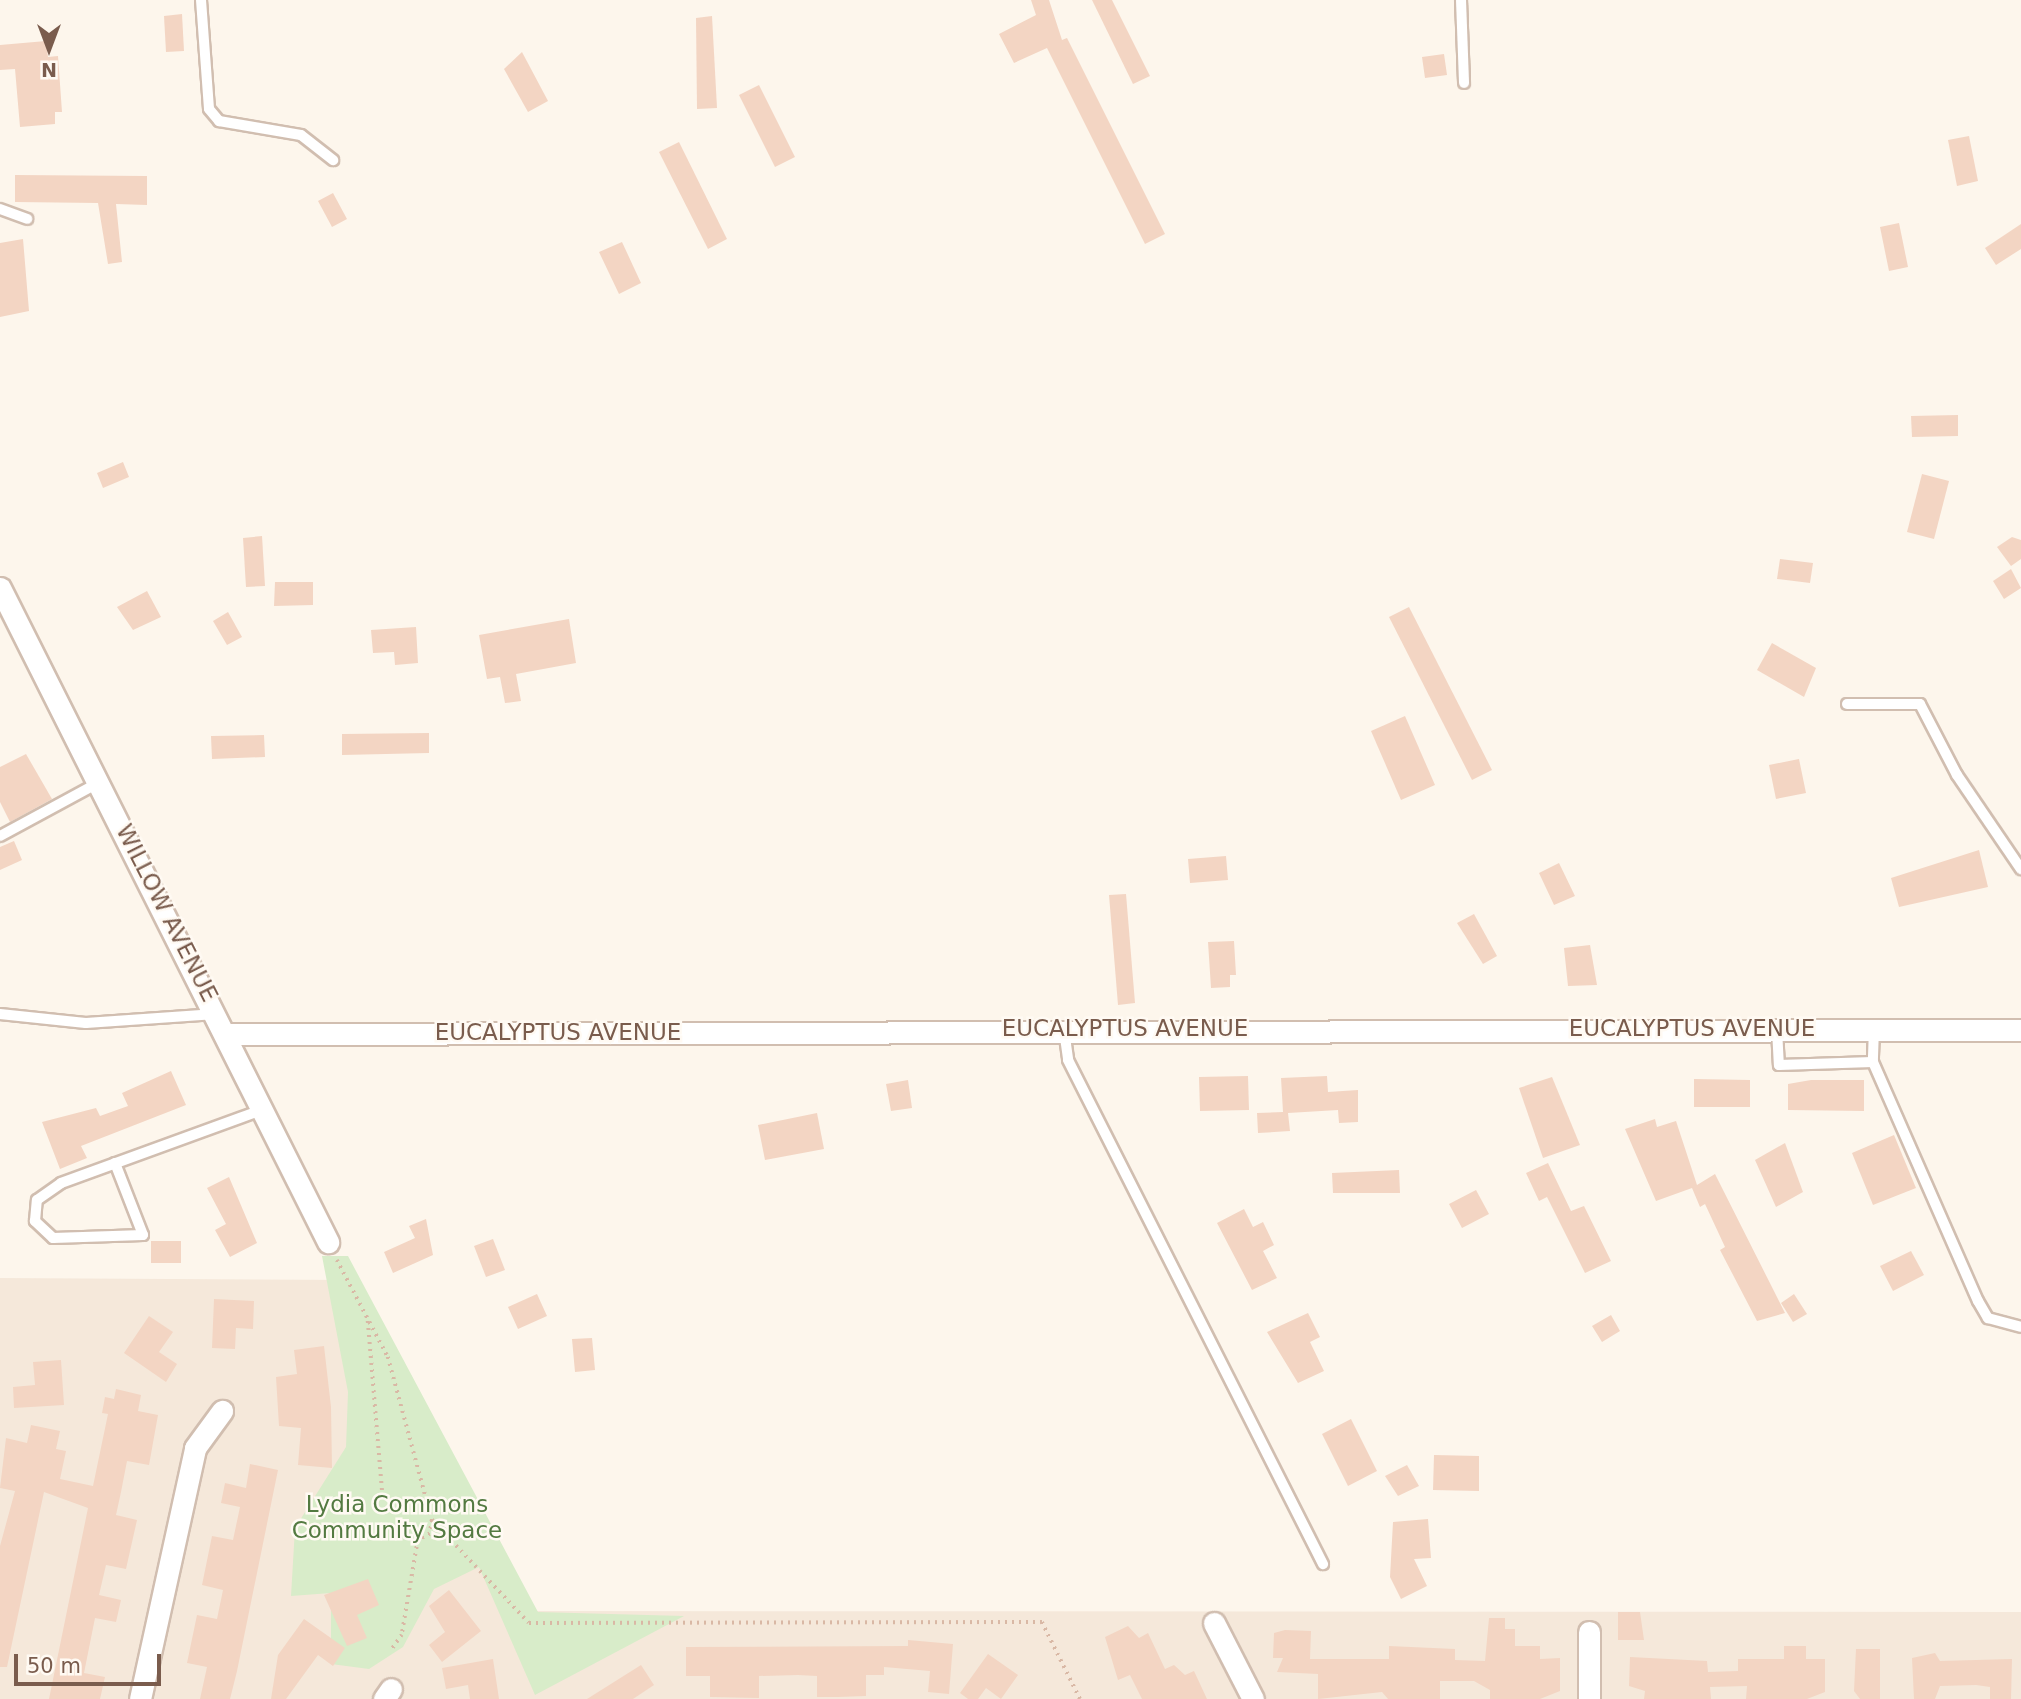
<!DOCTYPE html>
<style>
body{margin:0}
#map{position:relative;width:2021px;height:1699px;overflow:hidden;background:#fdf6ec;font-family:"DejaVu Sans",sans-serif}
div>[style]{position:absolute}
.residential>*{inset:0;background:#f5e8da}
.green>*{inset:0;background:#d8ecc9}
.building>*{inset:0;background:#f3d5c3}
.path>*{height:3.5px;margin-top:-1.75px;transform-origin:0;background:repeating-linear-gradient(90deg,#d9b8a5 0 2px,transparent 0 7px)}
.roads{filter:drop-shadow(2px 0 #d1beb0) drop-shadow(-2px 0 #d1beb0) drop-shadow(0 2px #d1beb0) drop-shadow(0 -2px #d1beb0)}
.service>*{height:10px;margin:-5px;padding:0 5px;transform-origin:5px;border-radius:5px;background:#fff}
.minor>*{height:21px;margin:-10.5px;padding:0 10.5px;transform-origin:10.5px;border-radius:10.5px;background:#fff}
span{translate:-50% -50%;white-space:nowrap;text-align:center;line-height:1.15;-webkit-text-stroke:5px #fffaf3;paint-order:stroke}
.street-label{font-size:23px;color:#7a5c4d}
.park-label{font-size:23px;color:#537a41}
.north{position:absolute;left:14px;top:14px;width:70px;height:70px;-webkit-text-stroke:5px #fffaf3;paint-order:stroke;rotate:180deg;font-size:19px;font-weight:700;line-height:28px;text-align:center;color:#7a5c4d}
.north::after{content:'';display:block;margin:auto;width:24px;height:32px;background:#7a5c4d;clip-path:polygon(50% 0,100% 100%,50% 72%,0 100%)}
.scale{position:absolute;left:14px;top:1654px;width:147px;height:32px;box-sizing:border-box;border:4px solid #7a5c4d;border-top:0;padding-left:9px;font-size:21px;line-height:24px;white-space:nowrap;color:#7a5c4d;-webkit-text-stroke:5px #fffaf3;paint-order:stroke}
</style>
<div id="map">
<div class="residential">
<i style="clip-path:polygon(0 1278px,348px 1280px,528px 1611px,2021px 1612px,2021px 1699px,0 1699px)"></i>
</div>
<div class="green">
<i style="clip-path:polygon(322px 1256px,348px 1256px,538px 1612px,684px 1616px,535px 1695px,479px 1567px,434px 1589px,403px 1647px,369px 1669px,331px 1664px,331px 1593px,291px 1596px,295px 1528px,346px 1447px,348px 1392px)"></i>
</div>
<div class="building">
<i style="clip-path:polygon(1031px 0,1049px 0,1062px 40px,1067px 38px,1165px 234px,1145px 244px,1047px 48px,1014px 63px,999px 34px,1036px 15px)"></i>
<i style="clip-path:polygon(1092px 0,1112px 0,1150px 76px,1133px 84px)"></i>
<i style="clip-path:polygon(182px 14px,184px 51px,166px 52px,164px 16px)"></i>
<i style="clip-path:polygon(712px 16px,717px 108px,697px 109px,696px 18px)"></i>
<i style="clip-path:polygon(46px 41px,48px 57px,58px 56px,62px 112px,55px 112px,55px 124px,20px 127px,15px 69px,0 70px,0 45px)"></i>
<i style="clip-path:polygon(522px 52px,548px 101px,528px 112px,504px 69px)"></i>
<i style="clip-path:polygon(1444px 54px,1447px 75px,1425px 78px,1422px 57px)"></i>
<i style="clip-path:polygon(759px 85px,795px 157px,775px 167px,739px 95px)"></i>
<i style="clip-path:polygon(1969px 136px,1978px 181px,1957px 186px,1948px 140px)"></i>
<i style="clip-path:polygon(679px 142px,727px 239px,708px 249px,659px 152px)"></i>
<i style="clip-path:polygon(15px 175px,147px 176px,147px 205px,116px 204px,122px 262px,108px 264px,98px 203px,15px 202px)"></i>
<i style="clip-path:polygon(333px 193px,347px 219px,332px 227px,318px 201px)"></i>
<i style="clip-path:polygon(1899px 223px,1908px 267px,1889px 271px,1880px 227px)"></i>
<i style="clip-path:polygon(2021px 224px,2021px 249px,1996px 265px,1985px 248px)"></i>
<i style="clip-path:polygon(23px 239px,29px 311px,0 317px,0 243px)"></i>
<i style="clip-path:polygon(622px 242px,641px 283px,619px 294px,599px 252px)"></i>
<i style="clip-path:polygon(1958px 415px,1958px 436px,1912px 437px,1911px 416px)"></i>
<i style="clip-path:polygon(123px 462px,129px 477px,103px 488px,97px 473px)"></i>
<i style="clip-path:polygon(1922px 474px,1949px 481px,1934px 539px,1907px 532px)"></i>
<i style="clip-path:polygon(262px 536px,265px 586px,246px 587px,243px 538px)"></i>
<i style="clip-path:polygon(2012px 537px,2021px 540px,2021px 559px,2011px 566px,1997px 547px)"></i>
<i style="clip-path:polygon(1780px 559px,1813px 563px,1810px 583px,1777px 579px)"></i>
<i style="clip-path:polygon(2011px 569px,2021px 588px,2004px 599px,1993px 581px)"></i>
<i style="clip-path:polygon(275px 582px,313px 582px,313px 605px,274px 606px)"></i>
<i style="clip-path:polygon(147px 591px,161px 617px,133px 630px,117px 607px)"></i>
<i style="clip-path:polygon(1409px 607px,1492px 770px,1472px 780px,1389px 617px)"></i>
<i style="clip-path:polygon(228px 612px,242px 637px,227px 645px,213px 621px)"></i>
<i style="clip-path:polygon(569px 619px,576px 663px,516px 674px,521px 701px,505px 703px,500px 677px,487px 679px,479px 635px)"></i>
<i style="clip-path:polygon(416px 627px,418px 663px,395px 665px,394px 652px,373px 653px,371px 630px)"></i>
<i style="clip-path:polygon(1772px 643px,1816px 668px,1804px 697px,1757px 670px)"></i>
<i style="clip-path:polygon(1405px 716px,1435px 785px,1401px 800px,1371px 731px)"></i>
<i style="clip-path:polygon(429px 733px,429px 753px,342px 755px,342px 734px)"></i>
<i style="clip-path:polygon(264px 735px,265px 757px,212px 759px,211px 736px)"></i>
<i style="clip-path:polygon(26px 754px,52px 799px,10px 822px,0 802px,0 767px)"></i>
<i style="clip-path:polygon(1799px 759px,1806px 793px,1776px 799px,1769px 765px)"></i>
<i style="clip-path:polygon(14px 841px,22px 860px,0 870px,0 847px)"></i>
<i style="clip-path:polygon(1979px 850px,1988px 887px,1899px 907px,1891px 878px)"></i>
<i style="clip-path:polygon(1226px 856px,1228px 880px,1190px 883px,1188px 859px)"></i>
<i style="clip-path:polygon(1559px 863px,1575px 896px,1554px 905px,1539px 873px)"></i>
<i style="clip-path:polygon(1126px 894px,1135px 1003px,1118px 1005px,1109px 895px)"></i>
<i style="clip-path:polygon(1474px 914px,1497px 956px,1483px 964px,1457px 923px)"></i>
<i style="clip-path:polygon(1234px 941px,1236px 975px,1230px 975px,1230px 987px,1211px 988px,1208px 942px)"></i>
<i style="clip-path:polygon(1590px 945px,1597px 985px,1568px 986px,1564px 948px)"></i>
<i style="clip-path:polygon(171px 1071px,186px 1105px,81px 1146px,87px 1158px,60px 1169px,42px 1122px,96px 1108px,100px 1116px,128px 1106px,122px 1093px)"></i>
<i style="clip-path:polygon(1248px 1076px,1249px 1110px,1200px 1111px,1199px 1077px)"></i>
<i style="clip-path:polygon(1327px 1076px,1328px 1092px,1358px 1090px,1358px 1122px,1339px 1123px,1338px 1110px,1288px 1113px,1290px 1131px,1258px 1133px,1257px 1113px,1283px 1112px,1281px 1078px)"></i>
<i style="clip-path:polygon(1552px 1077px,1580px 1145px,1543px 1158px,1519px 1088px)"></i>
<i style="clip-path:polygon(1694px 1079px,1750px 1080px,1750px 1107px,1694px 1107px)"></i>
<i style="clip-path:polygon(908px 1080px,912px 1108px,891px 1111px,886px 1084px)"></i>
<i style="clip-path:polygon(1811px 1080px,1864px 1080px,1864px 1111px,1788px 1110px,1788px 1084px)"></i>
<i style="clip-path:polygon(817px 1113px,824px 1149px,765px 1160px,758px 1125px)"></i>
<i style="clip-path:polygon(1655px 1119px,1657px 1127px,1676px 1121px,1697px 1185px,1715px 1174px,1785px 1313px,1757px 1321px,1720px 1250px,1725px 1247px,1705px 1204px,1700px 1207px,1692px 1188px,1656px 1201px,1625px 1129px)"></i>
<i style="clip-path:polygon(1894px 1135px,1916px 1188px,1873px 1205px,1852px 1153px)"></i>
<i style="clip-path:polygon(1785px 1143px,1803px 1192px,1776px 1207px,1755px 1160px)"></i>
<i style="clip-path:polygon(1548px 1163px,1571px 1211px,1584px 1206px,1611px 1261px,1585px 1273px,1547px 1197px,1539px 1201px,1526px 1173px)"></i>
<i style="clip-path:polygon(1399px 1170px,1400px 1193px,1333px 1193px,1332px 1173px)"></i>
<i style="clip-path:polygon(229px 1177px,257px 1243px,230px 1257px,215px 1230px,226px 1224px,207px 1188px)"></i>
<i style="clip-path:polygon(1476px 1190px,1489px 1214px,1462px 1228px,1449px 1204px)"></i>
<i style="clip-path:polygon(1244px 1209px,1253px 1227px,1263px 1222px,1274px 1245px,1263px 1251px,1277px 1278px,1252px 1290px,1217px 1223px)"></i>
<i style="clip-path:polygon(426px 1219px,433px 1255px,393px 1273px,384px 1252px,415px 1238px,409px 1226px)"></i>
<i style="clip-path:polygon(493px 1239px,505px 1270px,486px 1277px,474px 1246px)"></i>
<i style="clip-path:polygon(151px 1241px,181px 1241px,181px 1263px,151px 1263px)"></i>
<i style="clip-path:polygon(1911px 1251px,1924px 1275px,1893px 1291px,1880px 1266px)"></i>
<i style="clip-path:polygon(537px 1294px,547px 1316px,518px 1329px,508px 1307px)"></i>
<i style="clip-path:polygon(1794px 1294px,1807px 1314px,1793px 1322px,1781px 1303px)"></i>
<i style="clip-path:polygon(214px 1299px,254px 1301px,253px 1329px,236px 1328px,235px 1349px,212px 1348px)"></i>
<i style="clip-path:polygon(1308px 1313px,1320px 1337px,1310px 1342px,1324px 1371px,1298px 1383px,1267px 1332px)"></i>
<i style="clip-path:polygon(1611px 1315px,1620px 1331px,1602px 1342px,1592px 1326px)"></i>
<i style="clip-path:polygon(149px 1316px,173px 1332px,159px 1352px,177px 1364px,166px 1382px,124px 1353px)"></i>
<i style="clip-path:polygon(592px 1338px,595px 1370px,575px 1372px,572px 1339px)"></i>
<i style="clip-path:polygon(324px 1346px,331px 1407px,332px 1468px,298px 1465px,301px 1428px,279px 1426px,276px 1377px,297px 1374px,294px 1350px)"></i>
<i style="clip-path:polygon(61px 1360px,64px 1405px,14px 1408px,13px 1387px,35px 1385px,33px 1362px)"></i>
<i style="clip-path:polygon(116px 1389px,141px 1395px,138px 1411px,158px 1415px,149px 1465px,127px 1461px,121px 1492px,116px 1515px,137px 1520px,126px 1569px,106px 1565px,99px 1595px,121px 1600px,116px 1622px,95px 1618px,84px 1673px,105px 1677px,100px 1699px,49px 1699px,88px 1508px,44px 1492px,7px 1667px,0 1667px,0 1546px,15px 1491px,0 1488px,6px 1438px,27px 1443px,31px 1425px,60px 1431px,56px 1449px,66px 1451px,60px 1479px,93px 1486px,108px 1414px,102px 1413px,105px 1397px,114px 1399px)"></i>
<i style="clip-path:polygon(1351px 1419px,1377px 1471px,1348px 1486px,1322px 1434px)"></i>
<i style="clip-path:polygon(1434px 1455px,1479px 1456px,1479px 1491px,1433px 1490px)"></i>
<i style="clip-path:polygon(250px 1464px,278px 1470px,237px 1671px,230px 1699px,200px 1699px,207px 1667px,187px 1663px,197px 1615px,217px 1619px,223px 1590px,202px 1585px,212px 1536px,233px 1540px,240px 1507px,221px 1503px,225px 1483px,246px 1488px)"></i>
<i style="clip-path:polygon(1407px 1465px,1419px 1486px,1398px 1496px,1385px 1476px)"></i>
<i style="clip-path:polygon(1428px 1519px,1431px 1558px,1414px 1559px,1427px 1586px,1401px 1599px,1390px 1577px,1393px 1522px)"></i>
<i style="clip-path:polygon(368px 1579px,379px 1605px,357px 1615px,367px 1638px,347px 1646px,324px 1595px)"></i>
<i style="clip-path:polygon(449px 1590px,481px 1631px,442px 1662px,429px 1645px,445px 1632px,429px 1606px)"></i>
<i style="clip-path:polygon(1618px 1612px,1640px 1612px,1644px 1640px,1618px 1640px)"></i>
<i style="clip-path:polygon(1489px 1618px,1505px 1618px,1505px 1629px,1515px 1629px,1515px 1646px,1540px 1646px,1540px 1659px,1560px 1658px,1560px 1691px,1540px 1699px,1490px 1699px,1490px 1690px,1474px 1681px,1440px 1681px,1440px 1699px,1388px 1699px,1382px 1692px,1318px 1699px,1318px 1674px,1277px 1672px,1283px 1658px,1273px 1658px,1274px 1633px,1285px 1630px,1311px 1631px,1310px 1659px,1389px 1659px,1389px 1646px,1455px 1649px,1455px 1660px,1485px 1661px)"></i>
<i style="clip-path:polygon(304px 1619px,345px 1648px,333px 1666px,318px 1655px,286px 1699px,271px 1699px,278px 1655px)"></i>
<i style="clip-path:polygon(1128px 1626px,1139px 1638px,1148px 1633px,1165px 1669px,1174px 1665px,1185px 1675px,1194px 1671px,1207px 1699px,1142px 1699px,1130px 1675px,1118px 1680px,1105px 1637px)"></i>
<i style="clip-path:polygon(908px 1640px,953px 1644px,949px 1694px,928px 1692px,930px 1671px,884px 1667px,884px 1675px,866px 1675px,866px 1696px,838px 1697px,817px 1697px,817px 1676px,798px 1675px,759px 1676px,759px 1698px,710px 1697px,710px 1676px,686px 1676px,686px 1647px,908px 1646px)"></i>
<i style="clip-path:polygon(1784px 1646px,1806px 1646px,1806px 1659px,1825px 1659px,1825px 1692px,1807px 1699px,1746px 1699px,1747px 1686px,1710px 1687px,1711px 1699px,1644px 1699px,1645px 1691px,1629px 1686px,1630px 1657px,1707px 1661px,1708px 1672px,1738px 1671px,1738px 1659px,1784px 1659px)"></i>
<i style="clip-path:polygon(1856px 1649px,1880px 1649px,1880px 1699px,1860px 1699px,1854px 1691px)"></i>
<i style="clip-path:polygon(1935px 1653px,1940px 1661px,2012px 1659px,2011px 1699px,1990px 1699px,1990px 1687px,1976px 1685px,1940px 1686px,1935px 1699px,1914px 1699px,1912px 1658px)"></i>
<i style="clip-path:polygon(988px 1654px,1018px 1675px,1001px 1699px,986px 1688px,978px 1699px,968px 1699px,960px 1693px)"></i>
<i style="clip-path:polygon(493px 1659px,499px 1699px,470px 1699px,468px 1685px,446px 1689px,442px 1668px)"></i>
<i style="clip-path:polygon(641px 1665px,654px 1685px,633px 1699px,587px 1699px)"></i>
</div>
<div class="path">
<i style="left:337px;top:1260px;width:110px;rotate:62.3deg"></i>
<i style="left:388px;top:1357px;width:169px;rotate:74.9deg"></i>
<i style="left:432px;top:1520px;width:14px;rotate:98deg"></i>
<i style="left:430px;top:1534px;width:13px;rotate:153deg"></i>
<i style="left:418px;top:1540px;width:96px;rotate:99.6deg"></i>
<i style="left:402px;top:1635px;width:19px;rotate:125deg"></i>
<i style="left:368px;top:1321px;width:180px;rotate:85.2deg"></i>
<i style="left:432px;top:1520px;width:141px;rotate:46.7deg"></i>
<i style="left:529px;top:1623px;width:513px;rotate:-0.11deg"></i>
<i style="left:1042px;top:1622px;width:86px;rotate:63.7deg"></i>
</div>
<div class="roads">
<div class="service">
<i style="left:201px;top:0;width:109px;rotate:85.8deg"></i>
<i style="left:209px;top:109px;width:16px;rotate:50deg"></i>
<i style="left:219px;top:121px;width:83px;rotate:9.7deg"></i>
<i style="left:301px;top:135px;width:41px;rotate:38deg"></i>
<i style="left:1461px;top:0;width:83px;rotate:87.9deg"></i>
<i style="left:0;top:209px;width:29px;rotate:20deg"></i>
<i style="left:1847px;top:704px;width:73px"></i>
<i style="left:1920px;top:704px;width:80px;rotate:62.5deg"></i>
<i style="left:1957px;top:775px;width:114px;rotate:55.8deg"></i>
<i style="left:0;top:836px;width:114px;rotate:-28.4deg"></i>
<i style="left:0;top:1014px;width:86px;rotate:6deg"></i>
<i style="left:86px;top:1023px;width:130px;rotate:-4deg"></i>
<i style="left:1874px;top:1028px;width:34px;rotate:92deg"></i>
<i style="left:1873px;top:1062px;width:261px;rotate:66.3deg"></i>
<i style="left:1978px;top:1301px;width:20px;rotate:60deg"></i>
<i style="left:1988px;top:1318px;width:34px;rotate:15deg"></i>
<i style="left:1777px;top:1029px;width:36px;rotate:87deg"></i>
<i style="left:1779px;top:1065px;width:94px;rotate:-1.8deg"></i>
<i style="left:1064px;top:1030px;width:30px;rotate:82deg"></i>
<i style="left:1068px;top:1060px;width:565px;rotate:63.16deg"></i>
<i style="left:115px;top:1163px;width:77px;rotate:68.7deg"></i>
<i style="left:143px;top:1235px;width:90px;rotate:178.1deg"></i>
<i style="left:53px;top:1238px;width:25px;rotate:-137deg"></i>
<i style="left:35px;top:1221px;width:21px;rotate:-85deg"></i>
<i style="left:37px;top:1200px;width:29px;rotate:-35deg"></i>
<i style="left:61px;top:1183px;width:216px;rotate:-20deg"></i>
</div>
<div class="minor">
<i style="left:0;top:588px;width:732px;rotate:63.36deg"></i>
<i style="left:229px;top:1034px;width:1792px;rotate:-0.13deg"></i>
<i style="left:1214px;top:1623px;width:85px;rotate:62.8deg"></i>
<i style="left:1589px;top:1632px;width:67px;rotate:90deg"></i>
<i style="left:140px;top:1699px;width:257px;rotate:-77.6deg"></i>
<i style="left:195px;top:1448px;width:46px;rotate:-53.9deg"></i>
<i style="left:384px;top:1699px;width:12px;rotate:-55deg"></i>
</div>
</div>
<div class="street-label">
<span style="left:167px;top:913px;rotate:63deg">WILLOW AVENUE</span>
<span style="left:1125px;top:1028px">EUCALYPTUS AVENUE</span>
<span style="left:1692px;top:1028px">EUCALYPTUS AVENUE</span>
<span style="left:558px;top:1032px">EUCALYPTUS AVENUE</span>
</div>
<div class="park-label">
<span style="left:397px;top:1517px">Lydia Commons<br>Community Space</span>
</div>
<div class="north">N</div>
<div class="scale">50 m</div>
</div>
